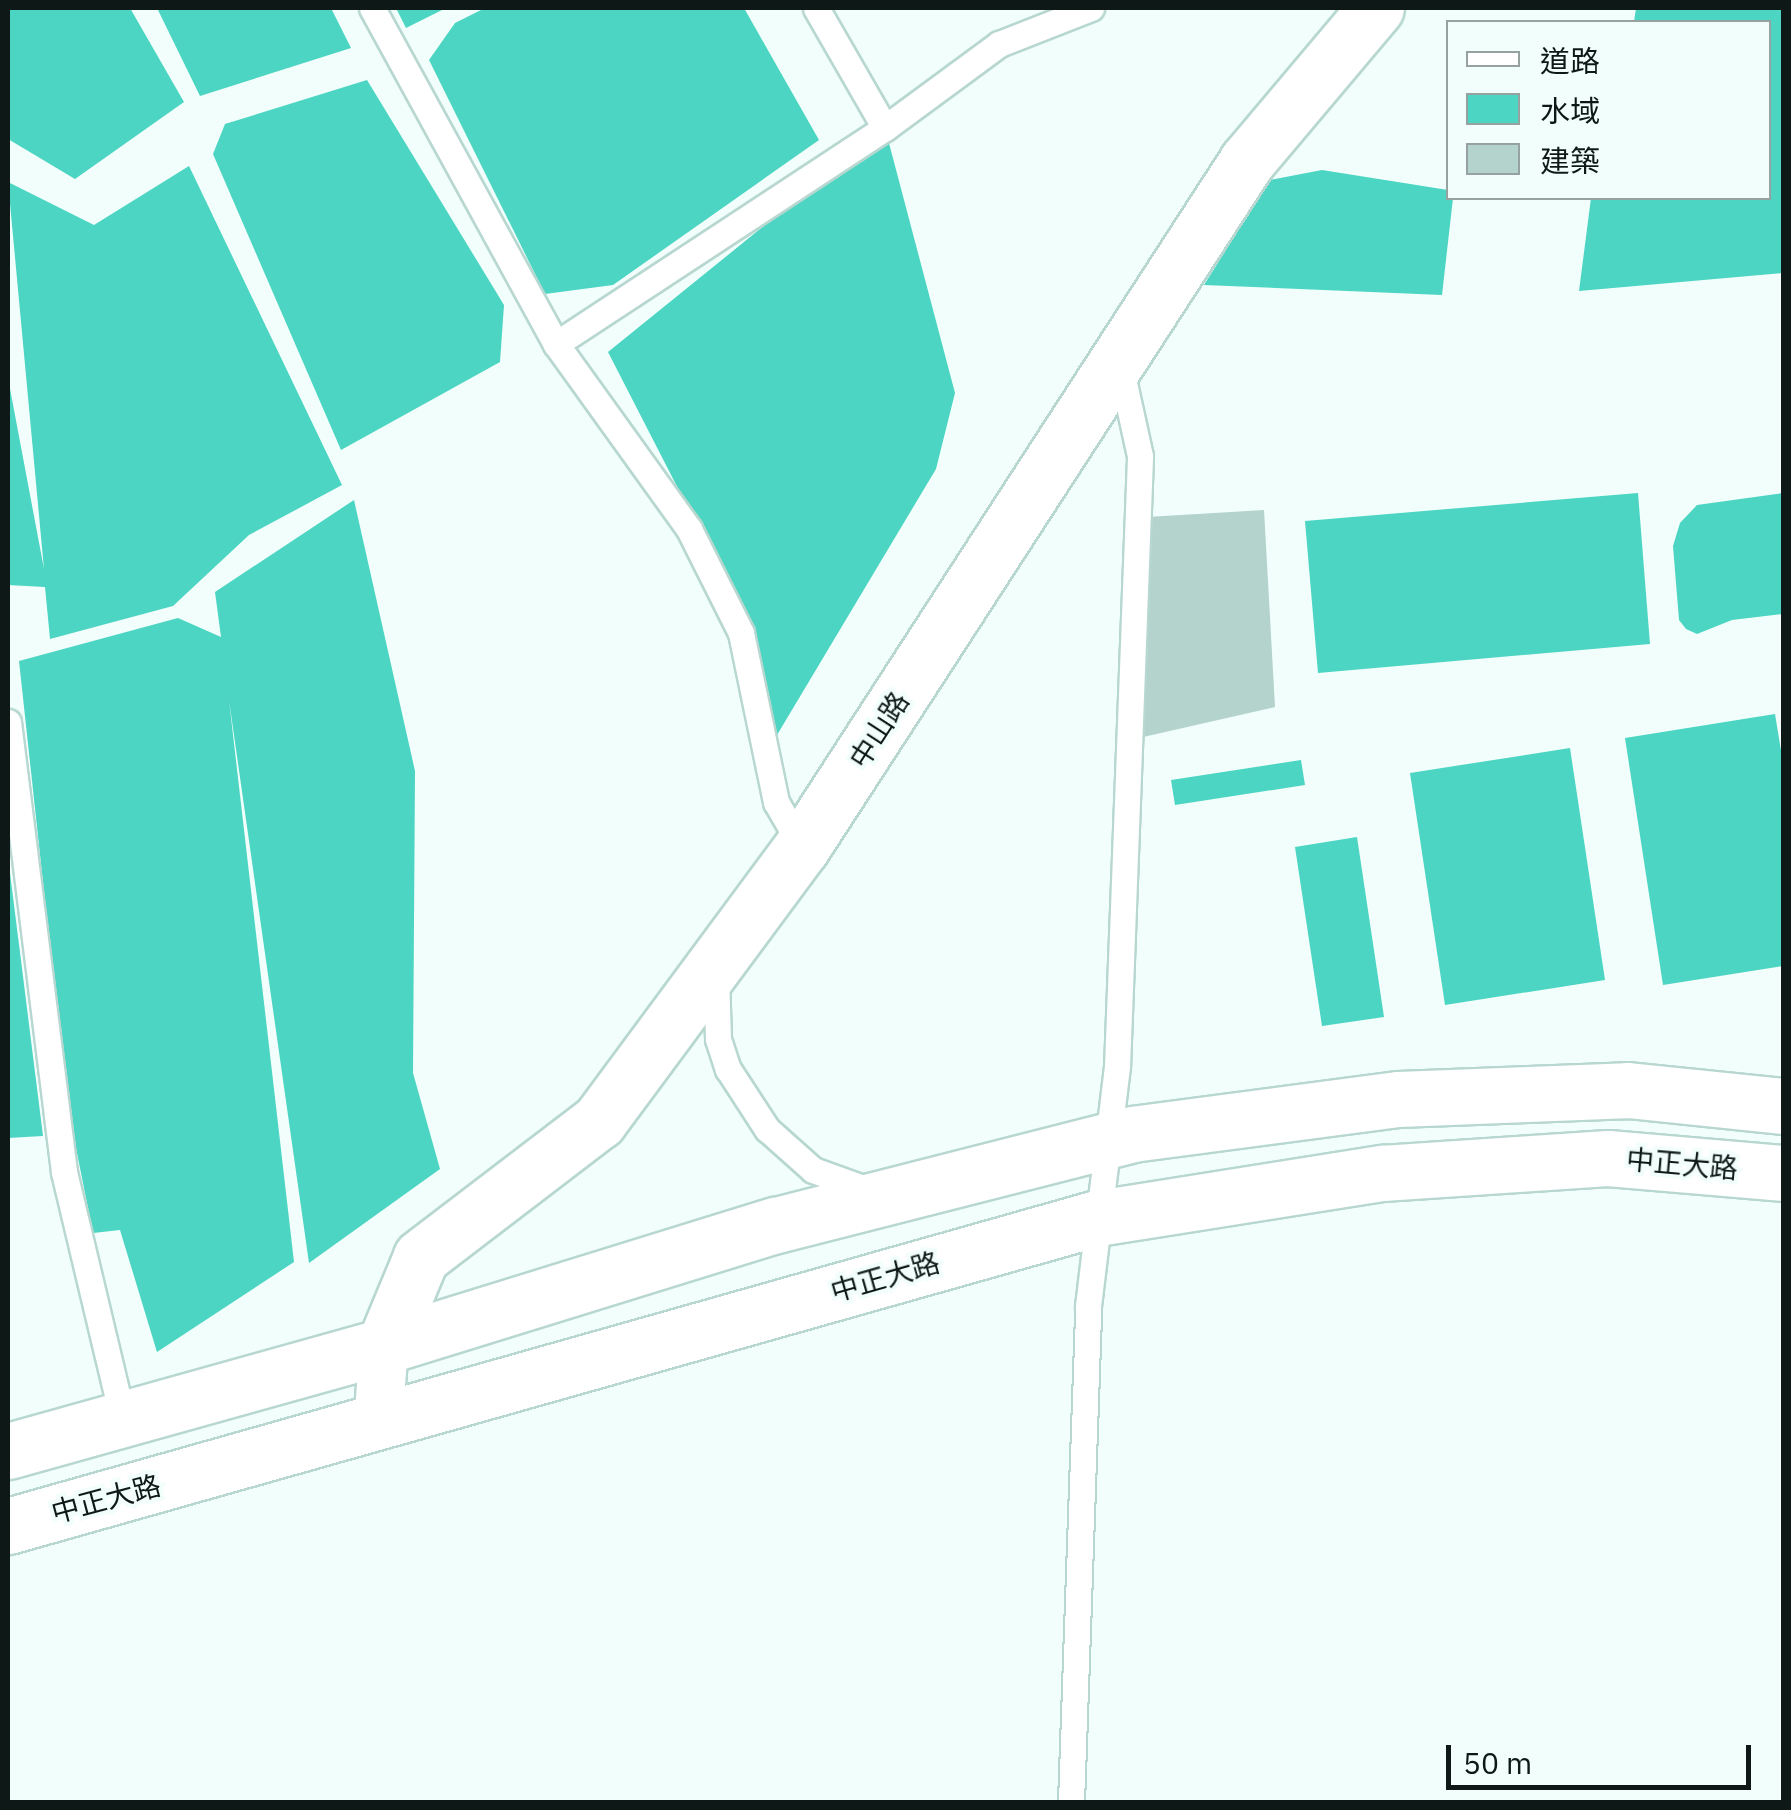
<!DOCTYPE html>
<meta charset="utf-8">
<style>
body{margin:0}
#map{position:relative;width:1791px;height:1810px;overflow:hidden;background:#f1fefb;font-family:"IBM Plex Sans","Noto Sans TC",sans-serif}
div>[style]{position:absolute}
.water>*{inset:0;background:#4bd5c2}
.building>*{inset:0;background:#b3d3cc}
.roads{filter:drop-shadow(2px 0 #b7d7d0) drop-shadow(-2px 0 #b7d7d0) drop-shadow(0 2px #b7d7d0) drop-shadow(0 -2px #b7d7d0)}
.service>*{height:25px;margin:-12.5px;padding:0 12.5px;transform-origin:12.5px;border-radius:12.5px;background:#fff}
.minor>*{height:48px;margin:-24px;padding:0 24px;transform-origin:24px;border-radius:24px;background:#fff}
.tertiary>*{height:55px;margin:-27.5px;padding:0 27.5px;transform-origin:27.5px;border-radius:27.5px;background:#fff}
.primary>*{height:55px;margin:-27.5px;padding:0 27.5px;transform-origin:27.5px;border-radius:27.5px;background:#fff}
span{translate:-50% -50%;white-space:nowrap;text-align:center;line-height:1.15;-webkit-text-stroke:8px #f1fefb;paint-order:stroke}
.street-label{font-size:28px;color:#0e1917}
.frame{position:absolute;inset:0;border:10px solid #0e1917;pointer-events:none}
.legend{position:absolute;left:1446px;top:20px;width:325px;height:180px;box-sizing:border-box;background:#f1fefb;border:2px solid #96a2a0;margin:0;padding:12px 18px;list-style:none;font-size:30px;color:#0e1917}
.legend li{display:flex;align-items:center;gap:20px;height:50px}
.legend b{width:50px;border:2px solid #96a2a0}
.scale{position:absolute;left:1446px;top:1745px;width:305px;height:45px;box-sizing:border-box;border:5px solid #0e1917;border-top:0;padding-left:12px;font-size:30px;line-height:35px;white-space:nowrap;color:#0e1917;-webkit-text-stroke:8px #f1fefb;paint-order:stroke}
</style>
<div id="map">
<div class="water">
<i style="clip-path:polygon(8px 8px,130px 8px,184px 102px,75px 179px,8px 139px)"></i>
<i style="clip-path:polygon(157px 8px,331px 8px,351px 48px,200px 96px)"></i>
<i style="clip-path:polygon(396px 8px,446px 8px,406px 28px)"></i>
<i style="clip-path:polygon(485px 8px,744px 8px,819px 140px,613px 285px,545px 294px,429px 60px,455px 23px)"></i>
<i style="clip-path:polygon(1636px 8px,1783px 8px,1783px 273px,1579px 291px,1591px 198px,1768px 198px,1768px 22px,1634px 22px)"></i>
<i style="clip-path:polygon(367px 80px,504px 305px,500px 362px,341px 450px,213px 154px,225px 124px)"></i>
<i style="clip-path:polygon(885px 128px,955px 393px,936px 469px,774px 740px,686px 504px,608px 352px)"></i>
<i style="clip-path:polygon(189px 166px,342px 485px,249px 535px,173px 606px,50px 639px,45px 587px,8px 585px,8px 378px,44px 569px,8px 182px,94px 225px)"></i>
<i style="clip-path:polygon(1322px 170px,1448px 190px,1453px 198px,1442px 295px,1204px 285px,1270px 180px)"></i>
<i style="clip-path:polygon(1638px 493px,1650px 644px,1318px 673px,1305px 521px)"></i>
<i style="clip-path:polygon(1783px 493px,1783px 614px,1732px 620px,1697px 634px,1686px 629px,1679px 620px,1673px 546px,1680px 523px,1697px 505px)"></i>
<i style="clip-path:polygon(354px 500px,415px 771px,413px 1073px,440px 1169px,309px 1263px,229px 700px,294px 1262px,157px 1352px,120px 1230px,93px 1233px,67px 1103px,19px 661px,178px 618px,221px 637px,215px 592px)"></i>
<i style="clip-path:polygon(1775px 714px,1784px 769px,1783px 966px,1663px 985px,1625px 738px)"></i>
<i style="clip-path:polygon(1570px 748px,1605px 980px,1445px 1005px,1410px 773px)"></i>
<i style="clip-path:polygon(1301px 760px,1305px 785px,1175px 805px,1171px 780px)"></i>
<i style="clip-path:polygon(1357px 837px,1384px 1017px,1322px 1026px,1295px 847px)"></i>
<i style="clip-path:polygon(8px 857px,43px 1136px,8px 1138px)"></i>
</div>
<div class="building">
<i style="clip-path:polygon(1264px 510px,1275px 707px,1130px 740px,1131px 518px)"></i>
</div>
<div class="roads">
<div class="service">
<i style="left:372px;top:8px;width:383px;rotate:61.3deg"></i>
<i style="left:556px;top:344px;width:228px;rotate:54.3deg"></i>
<i style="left:689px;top:529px;width:116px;rotate:63.4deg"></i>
<i style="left:741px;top:633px;width:173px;rotate:78.3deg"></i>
<i style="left:776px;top:802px;width:52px;rotate:60deg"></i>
<i style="left:816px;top:8px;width:138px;rotate:60.1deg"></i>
<i style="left:556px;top:344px;width:394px;rotate:-33.3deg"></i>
<i style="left:885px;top:128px;width:142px;rotate:-36.4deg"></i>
<i style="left:999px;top:44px;width:99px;rotate:-21.4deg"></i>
<i style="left:8px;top:722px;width:453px;rotate:82.9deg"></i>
<i style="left:64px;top:1172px;width:254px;rotate:76.6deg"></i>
<i style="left:716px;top:975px;width:64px;rotate:88.2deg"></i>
<i style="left:718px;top:1039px;width:32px;rotate:72deg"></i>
<i style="left:728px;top:1069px;width:72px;rotate:57deg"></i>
<i style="left:767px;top:1129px;width:62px;rotate:41.7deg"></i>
<i style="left:813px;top:1170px;width:62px;rotate:19.9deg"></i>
<i style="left:1071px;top:1802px;width:496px;rotate:-88deg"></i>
<i style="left:1088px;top:1306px;width:241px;rotate:-83.1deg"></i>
<i style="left:1117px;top:1067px;width:611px;rotate:-87.84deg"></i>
<i style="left:1140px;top:456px;width:93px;rotate:-102.4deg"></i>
</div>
<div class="minor">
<i style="left:378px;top:1423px;width:77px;rotate:-85.5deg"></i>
</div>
<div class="tertiary">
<i style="left:384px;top:1346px;width:96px;rotate:-67.4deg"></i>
<i style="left:421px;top:1257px;width:224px;rotate:-37.4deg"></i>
<i style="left:599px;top:1121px;width:341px;rotate:-53.5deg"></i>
<i style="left:802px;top:847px;width:818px;rotate:-57.03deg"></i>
<i style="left:1247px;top:161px;width:200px;rotate:-49.9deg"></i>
</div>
<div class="primary">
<i style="left:8px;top:1451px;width:390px;rotate:-15.6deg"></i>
<i style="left:384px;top:1346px;width:410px;rotate:-17.2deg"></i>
<i style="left:776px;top:1225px;width:367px;rotate:-14.3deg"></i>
<i style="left:1132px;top:1134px;width:268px;rotate:-7.5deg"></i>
<i style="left:1398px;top:1099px;width:230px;rotate:-2.2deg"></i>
<i style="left:1628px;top:1090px;width:157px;rotate:5.9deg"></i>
<i style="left:8px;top:1526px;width:1132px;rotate:-15.79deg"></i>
<i style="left:1097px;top:1218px;width:289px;rotate:-9deg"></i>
<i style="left:1382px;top:1173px;width:226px;rotate:-3.8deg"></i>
<i style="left:1608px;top:1158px;width:177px;rotate:4.9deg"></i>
</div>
</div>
<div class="street-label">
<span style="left:879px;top:730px;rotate:-57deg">中山路</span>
<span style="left:1682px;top:1164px;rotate:5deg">中正大路</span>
<span style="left:885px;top:1277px;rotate:-16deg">中正大路</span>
<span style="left:106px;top:1499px;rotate:-15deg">中正大路</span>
</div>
<div class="frame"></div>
<ul class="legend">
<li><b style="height:12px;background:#fff"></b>道路</li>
<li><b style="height:28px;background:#4bd5c2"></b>水域</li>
<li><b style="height:28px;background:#b3d3cc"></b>建築</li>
</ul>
<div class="scale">50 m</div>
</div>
